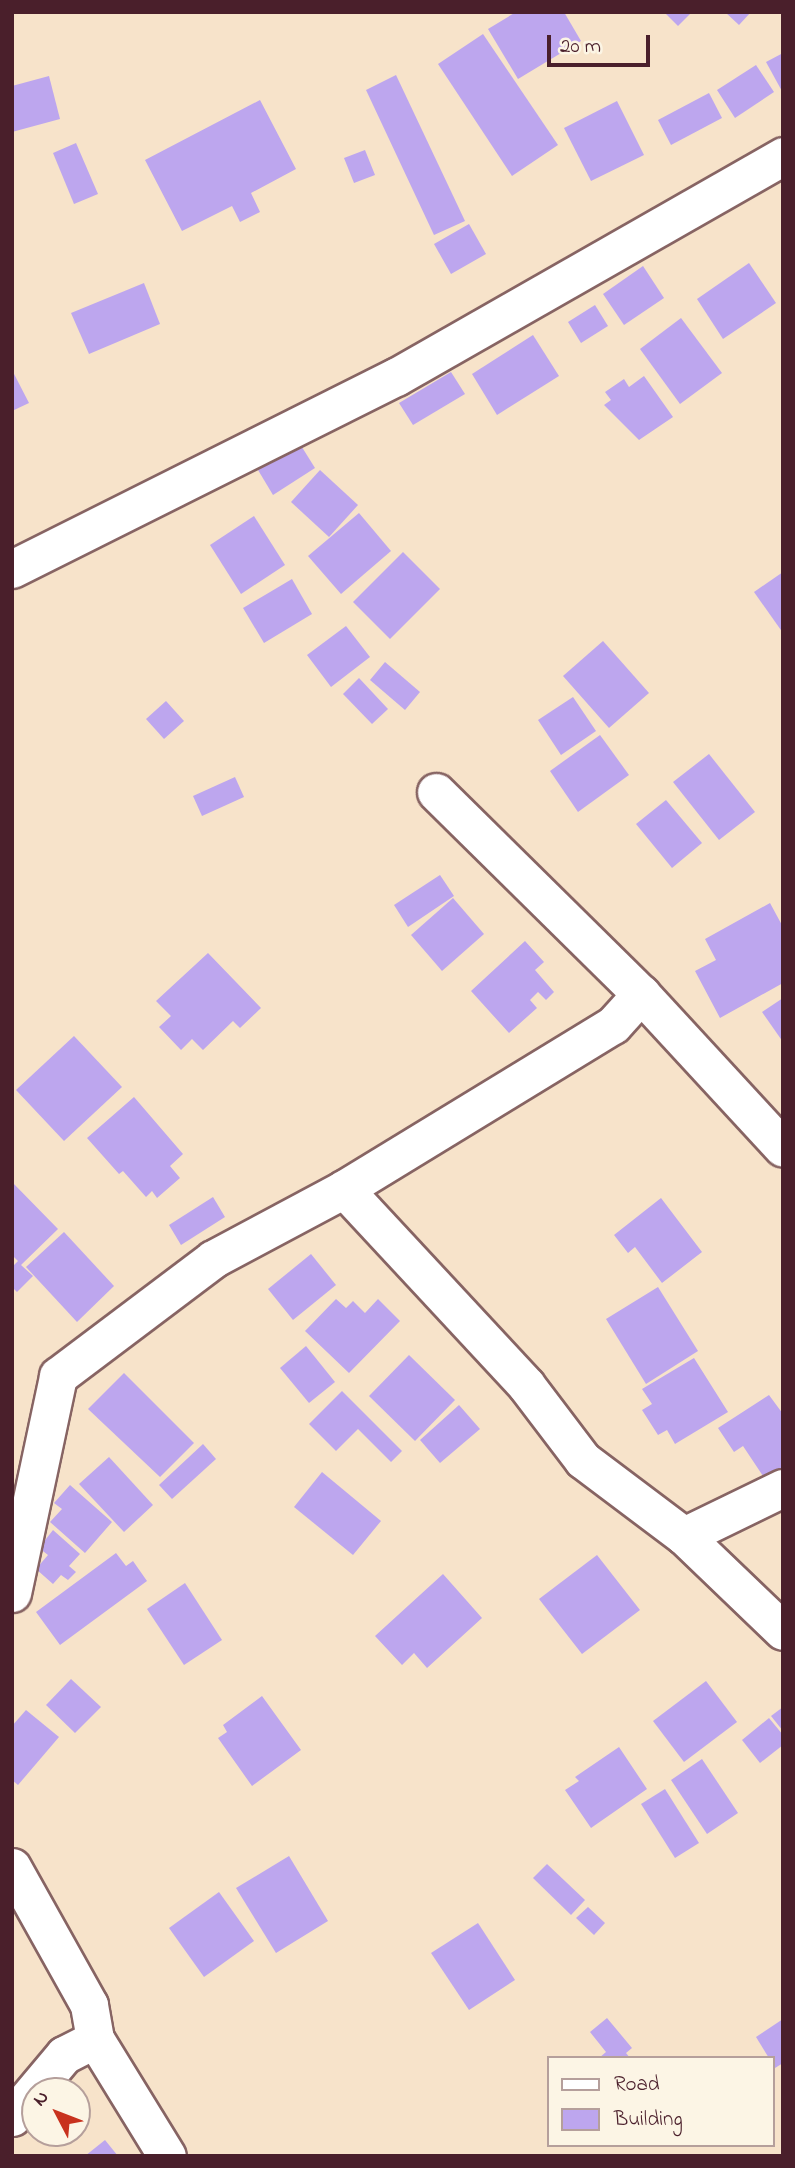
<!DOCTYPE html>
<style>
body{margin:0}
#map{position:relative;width:795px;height:2168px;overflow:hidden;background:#f7e3ca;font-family:"Indie Flower",sans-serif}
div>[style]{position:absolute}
.building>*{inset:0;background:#bda6ee}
.roads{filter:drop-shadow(2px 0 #876463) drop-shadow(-2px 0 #876463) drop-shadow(0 2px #876463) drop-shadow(0 -2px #876463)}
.street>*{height:37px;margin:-18.5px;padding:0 18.5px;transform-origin:18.5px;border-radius:18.5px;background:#fff}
span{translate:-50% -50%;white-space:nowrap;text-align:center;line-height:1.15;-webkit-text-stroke:7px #fcf5e5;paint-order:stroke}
.frame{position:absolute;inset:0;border:14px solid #4a1f2b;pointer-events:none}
.legend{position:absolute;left:547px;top:2056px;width:228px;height:91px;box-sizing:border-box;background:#fcf5e5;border:2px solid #b59f9b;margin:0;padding:9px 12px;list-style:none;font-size:21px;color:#4a1f2b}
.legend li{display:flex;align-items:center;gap:14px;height:35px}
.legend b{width:35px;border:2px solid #b59f9b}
.north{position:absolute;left:21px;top:2077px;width:70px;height:70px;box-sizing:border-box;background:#fcf5e5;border:2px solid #b59f9b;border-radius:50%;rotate:312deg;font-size:19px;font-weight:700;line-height:28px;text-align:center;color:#4a1f2b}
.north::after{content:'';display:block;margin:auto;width:24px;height:32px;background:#c8321e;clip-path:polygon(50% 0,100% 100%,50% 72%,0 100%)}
.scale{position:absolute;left:547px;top:35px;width:103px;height:32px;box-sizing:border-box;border:4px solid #4a1f2b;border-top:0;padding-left:9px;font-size:21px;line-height:24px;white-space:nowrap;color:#4a1f2b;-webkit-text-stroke:5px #fcf5e5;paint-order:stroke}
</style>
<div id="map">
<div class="building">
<i style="clip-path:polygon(516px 12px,564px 12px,581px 41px,518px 79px,488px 29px)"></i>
<i style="clip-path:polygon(664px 12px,692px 12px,678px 26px)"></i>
<i style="clip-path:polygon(725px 12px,751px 12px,739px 25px)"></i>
<i style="clip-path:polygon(483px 34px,558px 145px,512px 176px,438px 64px)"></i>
<i style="clip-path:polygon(783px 53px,783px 93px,766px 62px)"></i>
<i style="clip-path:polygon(756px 65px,774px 92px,735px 118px,717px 90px)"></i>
<i style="clip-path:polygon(396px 75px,465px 221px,434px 235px,366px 90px)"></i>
<i style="clip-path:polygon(49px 76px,60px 119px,12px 132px,12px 86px)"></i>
<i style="clip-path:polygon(709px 93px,722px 118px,671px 145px,658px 120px)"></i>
<i style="clip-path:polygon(260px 100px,296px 169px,251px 193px,260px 212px,240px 222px,232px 206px,182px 231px,145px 160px)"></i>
<i style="clip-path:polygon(617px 101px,644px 155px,591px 181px,564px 128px)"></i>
<i style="clip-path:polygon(76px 143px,98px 194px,74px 204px,53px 153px)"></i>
<i style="clip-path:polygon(365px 150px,375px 175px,354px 183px,344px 158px)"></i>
<i style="clip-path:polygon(469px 224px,486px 254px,451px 274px,434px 244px)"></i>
<i style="clip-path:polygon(749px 263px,776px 303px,723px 339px,697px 299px)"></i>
<i style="clip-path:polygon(643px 266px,664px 298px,624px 325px,603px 294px)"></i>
<i style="clip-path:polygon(144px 283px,160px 324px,89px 354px,71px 313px)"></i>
<i style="clip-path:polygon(595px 305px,608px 326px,581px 343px,568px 322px)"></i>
<i style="clip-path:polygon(681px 318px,722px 373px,680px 404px,640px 349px)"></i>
<i style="clip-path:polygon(533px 335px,559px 376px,497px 415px,472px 374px)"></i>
<i style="clip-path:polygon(12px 370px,29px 403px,12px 411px)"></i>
<i style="clip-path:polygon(451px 372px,465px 394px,413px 425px,399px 403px)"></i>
<i style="clip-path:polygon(644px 376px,673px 417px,639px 440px,604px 405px,611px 400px,605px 392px,624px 379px,629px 387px)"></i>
<i style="clip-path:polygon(300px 444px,315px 468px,273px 495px,258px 470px)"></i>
<i style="clip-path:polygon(320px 470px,358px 505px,329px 537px,291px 502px)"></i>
<i style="clip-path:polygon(359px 513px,391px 551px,341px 594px,308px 556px)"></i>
<i style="clip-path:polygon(254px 516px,285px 565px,241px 594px,210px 545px)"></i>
<i style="clip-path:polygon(403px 552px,440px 589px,390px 639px,353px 602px)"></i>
<i style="clip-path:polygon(783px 572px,783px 633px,754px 592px)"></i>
<i style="clip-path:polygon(292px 579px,312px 614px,264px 643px,243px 608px)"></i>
<i style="clip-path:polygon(346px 626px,370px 657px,331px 687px,307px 655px)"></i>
<i style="clip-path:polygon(603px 641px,649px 693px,609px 728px,563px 676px)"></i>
<i style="clip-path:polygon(385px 662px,420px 692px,405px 710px,370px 680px)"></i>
<i style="clip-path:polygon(359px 678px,388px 709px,372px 724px,343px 694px)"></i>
<i style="clip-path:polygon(573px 697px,596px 731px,561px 755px,538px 720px)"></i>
<i style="clip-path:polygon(166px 701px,184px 721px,164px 739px,146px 719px)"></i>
<i style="clip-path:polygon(600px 735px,629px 775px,578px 812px,550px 771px)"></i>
<i style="clip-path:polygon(709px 754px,755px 812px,719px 840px,673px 782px)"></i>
<i style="clip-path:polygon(235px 777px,244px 797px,202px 816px,193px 796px)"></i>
<i style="clip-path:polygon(666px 800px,702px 843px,672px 868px,636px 824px)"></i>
<i style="clip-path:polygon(440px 875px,454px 896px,408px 927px,394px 905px)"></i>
<i style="clip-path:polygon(453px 898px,484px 934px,442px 971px,411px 935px)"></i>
<i style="clip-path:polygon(770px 903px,783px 927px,783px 983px,720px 1018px,695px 971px,716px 960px,705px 939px)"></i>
<i style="clip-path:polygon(525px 941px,544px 962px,535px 970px,554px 992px,546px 1000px,538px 992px,530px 1000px,537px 1008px,509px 1033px,471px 991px)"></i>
<i style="clip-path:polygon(208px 953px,261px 1008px,240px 1028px,233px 1021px,203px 1050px,192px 1039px,181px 1050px,159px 1027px,171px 1016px,156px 1001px)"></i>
<i style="clip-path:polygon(783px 998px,783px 1042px,762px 1012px)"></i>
<i style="clip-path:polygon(74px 1036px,122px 1087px,64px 1141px,16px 1090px)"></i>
<i style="clip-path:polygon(134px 1097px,183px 1154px,170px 1166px,180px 1178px,157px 1198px,152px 1191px,146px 1197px,123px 1171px,119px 1174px,87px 1138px)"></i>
<i style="clip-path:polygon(12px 1182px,58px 1229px,21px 1265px,33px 1276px,17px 1292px,12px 1287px,12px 1267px,18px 1261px,12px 1255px)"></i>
<i style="clip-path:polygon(213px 1197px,225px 1217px,181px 1245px,169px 1225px)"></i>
<i style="clip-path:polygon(661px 1198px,702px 1252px,662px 1283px,635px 1247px,628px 1253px,614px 1235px)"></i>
<i style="clip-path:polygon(64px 1232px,114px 1286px,77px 1322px,26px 1267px)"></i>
<i style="clip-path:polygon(311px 1254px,336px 1285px,293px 1320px,268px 1289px)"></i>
<i style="clip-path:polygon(658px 1287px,698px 1351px,646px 1384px,606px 1319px)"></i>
<i style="clip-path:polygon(336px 1299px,346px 1308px,353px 1301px,365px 1313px,378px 1299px,400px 1321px,349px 1373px,305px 1331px)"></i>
<i style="clip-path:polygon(306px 1346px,335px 1382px,309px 1403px,280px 1368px)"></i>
<i style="clip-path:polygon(409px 1355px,455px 1400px,415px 1441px,369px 1396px)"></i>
<i style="clip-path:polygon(694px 1358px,728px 1412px,675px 1444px,667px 1430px,658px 1435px,642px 1410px,652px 1404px,642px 1389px)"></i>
<i style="clip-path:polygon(124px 1373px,194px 1443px,160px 1477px,88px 1409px)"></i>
<i style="clip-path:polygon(342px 1391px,402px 1451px,391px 1462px,358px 1429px,336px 1451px,309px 1424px)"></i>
<i style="clip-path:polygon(769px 1395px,783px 1414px,783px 1472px,767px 1482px,743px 1446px,734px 1452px,718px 1428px)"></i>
<i style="clip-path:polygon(459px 1405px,480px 1429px,440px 1463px,420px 1440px)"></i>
<i style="clip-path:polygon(203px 1444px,216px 1459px,172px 1499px,159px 1485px)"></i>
<i style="clip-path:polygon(109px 1457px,153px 1505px,124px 1532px,79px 1484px)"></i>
<i style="clip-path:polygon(322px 1472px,381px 1521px,353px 1555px,294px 1507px)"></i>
<i style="clip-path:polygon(70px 1485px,112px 1522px,85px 1553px,50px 1522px,62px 1509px,54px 1503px)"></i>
<i style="clip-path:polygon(53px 1530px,80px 1554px,69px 1566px,76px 1572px,68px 1580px,61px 1575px,53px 1584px,36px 1569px,48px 1555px,39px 1548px)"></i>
<i style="clip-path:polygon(116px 1553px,126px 1566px,133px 1561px,147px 1581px,60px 1645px,36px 1612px)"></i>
<i style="clip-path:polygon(597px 1555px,640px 1610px,582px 1654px,539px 1599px)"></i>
<i style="clip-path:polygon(443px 1574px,482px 1618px,427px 1668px,414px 1653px,402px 1665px,375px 1636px)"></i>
<i style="clip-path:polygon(185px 1583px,222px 1640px,184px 1665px,147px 1609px)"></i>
<i style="clip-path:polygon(71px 1679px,101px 1707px,75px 1733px,46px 1705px)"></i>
<i style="clip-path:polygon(706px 1681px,737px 1722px,684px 1762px,653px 1721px)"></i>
<i style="clip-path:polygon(262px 1696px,301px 1750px,252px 1786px,218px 1738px,227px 1732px,223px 1725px)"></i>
<i style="clip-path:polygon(783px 1707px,783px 1731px,771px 1716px)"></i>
<i style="clip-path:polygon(26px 1710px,59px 1737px,18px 1785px,12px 1780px,12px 1726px)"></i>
<i style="clip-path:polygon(769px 1718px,783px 1735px,783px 1745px,760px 1763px,742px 1740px)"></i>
<i style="clip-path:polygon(619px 1747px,647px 1789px,591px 1828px,565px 1790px,579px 1781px,575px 1777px)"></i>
<i style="clip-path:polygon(702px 1759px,738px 1813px,707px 1834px,671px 1780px)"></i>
<i style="clip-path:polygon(665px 1789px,699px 1843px,675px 1858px,641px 1804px)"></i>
<i style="clip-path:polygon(289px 1856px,328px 1921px,276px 1953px,236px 1888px)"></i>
<i style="clip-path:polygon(547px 1864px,585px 1900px,571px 1915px,533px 1878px)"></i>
<i style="clip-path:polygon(219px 1892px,254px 1941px,204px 1977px,169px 1928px)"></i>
<i style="clip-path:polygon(588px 1907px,605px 1923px,594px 1935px,576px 1918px)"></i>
<i style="clip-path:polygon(478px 1923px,515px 1980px,469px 2010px,431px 1953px)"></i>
<i style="clip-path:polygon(607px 2018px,632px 2048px,626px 2053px,630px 2058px,599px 2058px,606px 2052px,590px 2032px)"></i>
<i style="clip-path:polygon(783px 2019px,783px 2063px,775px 2068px,756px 2037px)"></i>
<i style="clip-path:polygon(105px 2140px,118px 2156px,85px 2156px)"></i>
</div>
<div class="roads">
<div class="street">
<i style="left:12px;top:569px;width:429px;rotate:-26.6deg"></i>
<i style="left:396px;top:377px;width:446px;rotate:-29.7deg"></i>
<i style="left:436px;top:792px;width:288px;rotate:44.6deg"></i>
<i style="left:641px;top:994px;width:209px;rotate:47.3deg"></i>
<i style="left:344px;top:1189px;width:267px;rotate:47.1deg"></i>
<i style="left:526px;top:1385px;width:94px;rotate:52.8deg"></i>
<i style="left:583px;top:1460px;width:126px;rotate:37deg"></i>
<i style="left:684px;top:1536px;width:137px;rotate:43.8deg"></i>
<i style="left:684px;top:1536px;width:110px;rotate:-25.9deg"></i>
<i style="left:12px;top:1593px;width:222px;rotate:-78deg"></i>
<i style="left:58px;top:1376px;width:194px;rotate:-37deg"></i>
<i style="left:213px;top:1259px;width:149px;rotate:-28.1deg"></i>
<i style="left:344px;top:1189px;width:315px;rotate:-31.4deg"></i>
<i style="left:613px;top:1025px;width:42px;rotate:-47.9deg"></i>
<i style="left:12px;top:1867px;width:158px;rotate:60.8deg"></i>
<i style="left:89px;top:2005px;width:35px;rotate:80deg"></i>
<i style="left:95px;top:2039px;width:137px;rotate:58.4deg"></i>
<i style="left:12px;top:2117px;width:81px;rotate:-50deg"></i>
<i style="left:64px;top:2055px;width:35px;rotate:-27deg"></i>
</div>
</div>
<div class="frame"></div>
<ul class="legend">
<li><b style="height:9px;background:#fff"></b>Road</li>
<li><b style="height:19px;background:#bda6ee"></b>Building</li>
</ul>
<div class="north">N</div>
<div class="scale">20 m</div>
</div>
